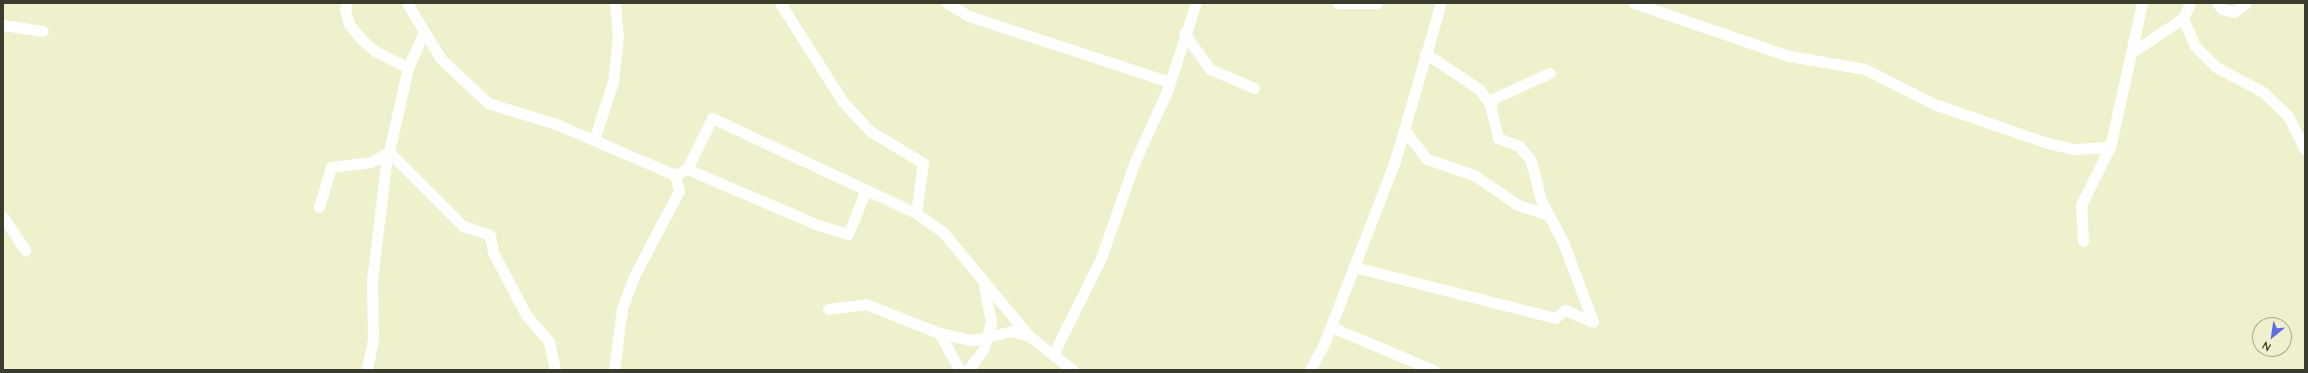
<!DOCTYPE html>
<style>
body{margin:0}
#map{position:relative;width:2308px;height:373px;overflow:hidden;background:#eef1cc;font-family:Quicksand,sans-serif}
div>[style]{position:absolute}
.street>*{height:11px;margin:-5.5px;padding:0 5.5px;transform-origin:5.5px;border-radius:5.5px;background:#fff}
span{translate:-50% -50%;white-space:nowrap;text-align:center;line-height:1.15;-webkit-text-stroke:3.5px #eef1cc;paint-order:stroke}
.frame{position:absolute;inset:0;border:4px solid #3b3c2d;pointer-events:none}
.north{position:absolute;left:2252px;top:317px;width:40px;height:40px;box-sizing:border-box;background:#eef1cc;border:1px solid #a6a98c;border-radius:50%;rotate:210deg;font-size:11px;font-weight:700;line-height:16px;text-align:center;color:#3b3c2d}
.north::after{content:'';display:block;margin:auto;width:14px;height:18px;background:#5e6ee6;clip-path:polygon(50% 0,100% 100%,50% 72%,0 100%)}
</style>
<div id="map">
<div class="street">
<i style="left:347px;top:3px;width:6px;rotate:108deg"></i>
<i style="left:345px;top:9px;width:16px;rotate:75deg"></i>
<i style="left:349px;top:24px;width:19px;rotate:51deg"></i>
<i style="left:361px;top:39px;width:18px;rotate:41deg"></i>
<i style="left:375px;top:51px;width:37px;rotate:27deg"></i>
<i style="left:407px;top:3px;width:66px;rotate:58.7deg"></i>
<i style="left:441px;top:59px;width:64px;rotate:43.1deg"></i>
<i style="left:488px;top:103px;width:71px;rotate:17.2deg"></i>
<i style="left:556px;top:124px;width:129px;rotate:23.2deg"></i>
<i style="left:675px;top:175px;width:13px;rotate:-27deg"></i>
<i style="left:687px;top:169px;width:57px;rotate:-63.9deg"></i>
<i style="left:712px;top:118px;width:225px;rotate:25deg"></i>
<i style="left:916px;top:213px;width:33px;rotate:35deg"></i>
<i style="left:943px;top:232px;width:135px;rotate:50.4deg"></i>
<i style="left:1029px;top:336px;width:56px;rotate:37.7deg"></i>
<i style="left:780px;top:3px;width:117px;rotate:57.5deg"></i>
<i style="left:843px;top:102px;width:40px;rotate:47deg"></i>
<i style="left:870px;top:131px;width:62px;rotate:31.1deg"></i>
<i style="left:923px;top:163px;width:50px;rotate:98deg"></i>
<i style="left:947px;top:3px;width:26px;rotate:31deg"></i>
<i style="left:969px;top:16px;width:212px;rotate:18.2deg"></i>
<i style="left:1338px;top:3px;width:39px"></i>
<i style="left:1634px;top:3px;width:164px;rotate:18.9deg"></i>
<i style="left:1789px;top:56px;width:77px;rotate:9.7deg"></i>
<i style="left:1865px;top:69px;width:77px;rotate:26.9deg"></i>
<i style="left:1934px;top:104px;width:120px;rotate:19deg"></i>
<i style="left:2047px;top:143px;width:28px;rotate:13deg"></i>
<i style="left:2074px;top:149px;width:36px;rotate:-3deg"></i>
<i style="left:2217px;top:3px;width:8px;rotate:50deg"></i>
<i style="left:2222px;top:9px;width:12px;rotate:14deg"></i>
<i style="left:2234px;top:12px;width:15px;rotate:-37deg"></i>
<i style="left:2183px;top:18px;width:30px;rotate:67deg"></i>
<i style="left:2195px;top:46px;width:30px;rotate:45deg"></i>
<i style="left:2216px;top:67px;width:53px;rotate:28deg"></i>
<i style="left:2263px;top:92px;width:35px;rotate:44deg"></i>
<i style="left:2288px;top:116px;width:38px;rotate:63deg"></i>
<i style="left:3px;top:25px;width:40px;rotate:8.5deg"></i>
<i style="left:1184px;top:33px;width:44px;rotate:54.2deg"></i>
<i style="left:1210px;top:69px;width:48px;rotate:23.4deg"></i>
<i style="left:1425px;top:53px;width:65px;rotate:33.7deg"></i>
<i style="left:1479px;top:89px;width:19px;rotate:54deg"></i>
<i style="left:1490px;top:104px;width:35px;rotate:77deg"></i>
<i style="left:1498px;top:138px;width:22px;rotate:21deg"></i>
<i style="left:1519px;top:146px;width:19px;rotate:51deg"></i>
<i style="left:1531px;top:161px;width:40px;rotate:75.6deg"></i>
<i style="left:1541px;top:200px;width:47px;rotate:62.4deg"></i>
<i style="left:1563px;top:242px;width:85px;rotate:69.4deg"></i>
<i style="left:2131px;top:53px;width:51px;rotate:-77.6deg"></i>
<i style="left:1490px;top:104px;width:7px;rotate:-56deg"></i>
<i style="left:1494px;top:98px;width:61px;rotate:-24.1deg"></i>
<i style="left:1405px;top:131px;width:36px;rotate:52deg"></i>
<i style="left:1427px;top:159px;width:50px;rotate:18.8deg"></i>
<i style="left:1474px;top:175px;width:53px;rotate:34.3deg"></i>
<i style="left:1518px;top:205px;width:33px;rotate:18deg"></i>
<i style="left:594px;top:140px;width:61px;rotate:-71.9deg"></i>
<i style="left:613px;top:82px;width:45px;rotate:-83.7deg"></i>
<i style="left:618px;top:37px;width:34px;rotate:-95deg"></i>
<i style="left:687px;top:169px;width:142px;rotate:23.1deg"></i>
<i style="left:818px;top:225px;width:31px;rotate:17deg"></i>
<i style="left:848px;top:234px;width:48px;rotate:-67.8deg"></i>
<i style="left:319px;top:207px;width:42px;rotate:-73.3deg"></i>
<i style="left:331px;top:167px;width:40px;rotate:-7.1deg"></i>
<i style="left:371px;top:162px;width:21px;rotate:-29deg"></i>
<i style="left:389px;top:152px;width:105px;rotate:45deg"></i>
<i style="left:463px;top:226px;width:28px;rotate:18deg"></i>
<i style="left:490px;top:235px;width:17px;rotate:80deg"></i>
<i style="left:493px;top:252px;width:71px;rotate:62.4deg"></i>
<i style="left:526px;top:315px;width:35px;rotate:49deg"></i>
<i style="left:549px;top:341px;width:30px;rotate:78deg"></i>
<i style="left:3px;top:217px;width:40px;rotate:56deg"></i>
<i style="left:2083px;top:241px;width:36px;rotate:-93deg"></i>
<i style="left:2081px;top:205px;width:65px;rotate:-63.4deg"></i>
<i style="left:2110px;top:147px;width:96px;rotate:-77.4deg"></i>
<i style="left:2131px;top:53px;width:63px;rotate:-33.9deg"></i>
<i style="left:2183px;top:18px;width:17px;rotate:-65deg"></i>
<i style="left:1354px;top:267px;width:207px;rotate:14.2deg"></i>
<i style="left:1555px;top:318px;width:13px;rotate:-39deg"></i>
<i style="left:1565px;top:310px;width:30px;rotate:23deg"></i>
<i style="left:828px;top:309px;width:38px;rotate:-7deg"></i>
<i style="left:866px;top:304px;width:79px;rotate:21.7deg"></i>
<i style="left:939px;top:333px;width:43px;rotate:60.4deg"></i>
<i style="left:1331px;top:327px;width:112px;rotate:22.7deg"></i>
<i style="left:939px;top:333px;width:35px;rotate:12deg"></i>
<i style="left:973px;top:340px;width:40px;rotate:-13deg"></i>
<i style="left:1012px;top:331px;width:18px;rotate:16deg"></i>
<i style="left:1053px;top:355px;width:108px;rotate:-63.7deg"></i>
<i style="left:1101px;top:258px;width:103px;rotate:-70.7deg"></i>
<i style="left:1135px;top:161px;width:77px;rotate:-65.4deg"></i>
<i style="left:1167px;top:91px;width:93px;rotate:-71.8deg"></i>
<i style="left:367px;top:370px;width:33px;rotate:-79deg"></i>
<i style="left:373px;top:338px;width:58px;rotate:-91deg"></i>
<i style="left:372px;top:280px;width:117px;rotate:-83.1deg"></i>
<i style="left:386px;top:164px;width:98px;rotate:-77.1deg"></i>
<i style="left:408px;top:68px;width:40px;rotate:-66.6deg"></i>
<i style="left:614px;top:370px;width:63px;rotate:-82.6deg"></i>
<i style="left:622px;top:308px;width:34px;rotate:-69deg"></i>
<i style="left:634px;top:276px;width:96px;rotate:-62.1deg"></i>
<i style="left:679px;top:191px;width:16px;rotate:-104deg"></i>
<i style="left:968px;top:370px;width:25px;rotate:-53deg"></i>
<i style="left:983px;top:350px;width:29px;rotate:-74deg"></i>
<i style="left:991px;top:322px;width:38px;rotate:-101deg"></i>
<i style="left:1310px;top:370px;width:30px;rotate:-62deg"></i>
<i style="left:1324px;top:344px;width:196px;rotate:-68.8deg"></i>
<i style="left:1395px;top:161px;width:165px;rotate:-73.8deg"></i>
</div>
<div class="frame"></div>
<div class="north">N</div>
</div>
